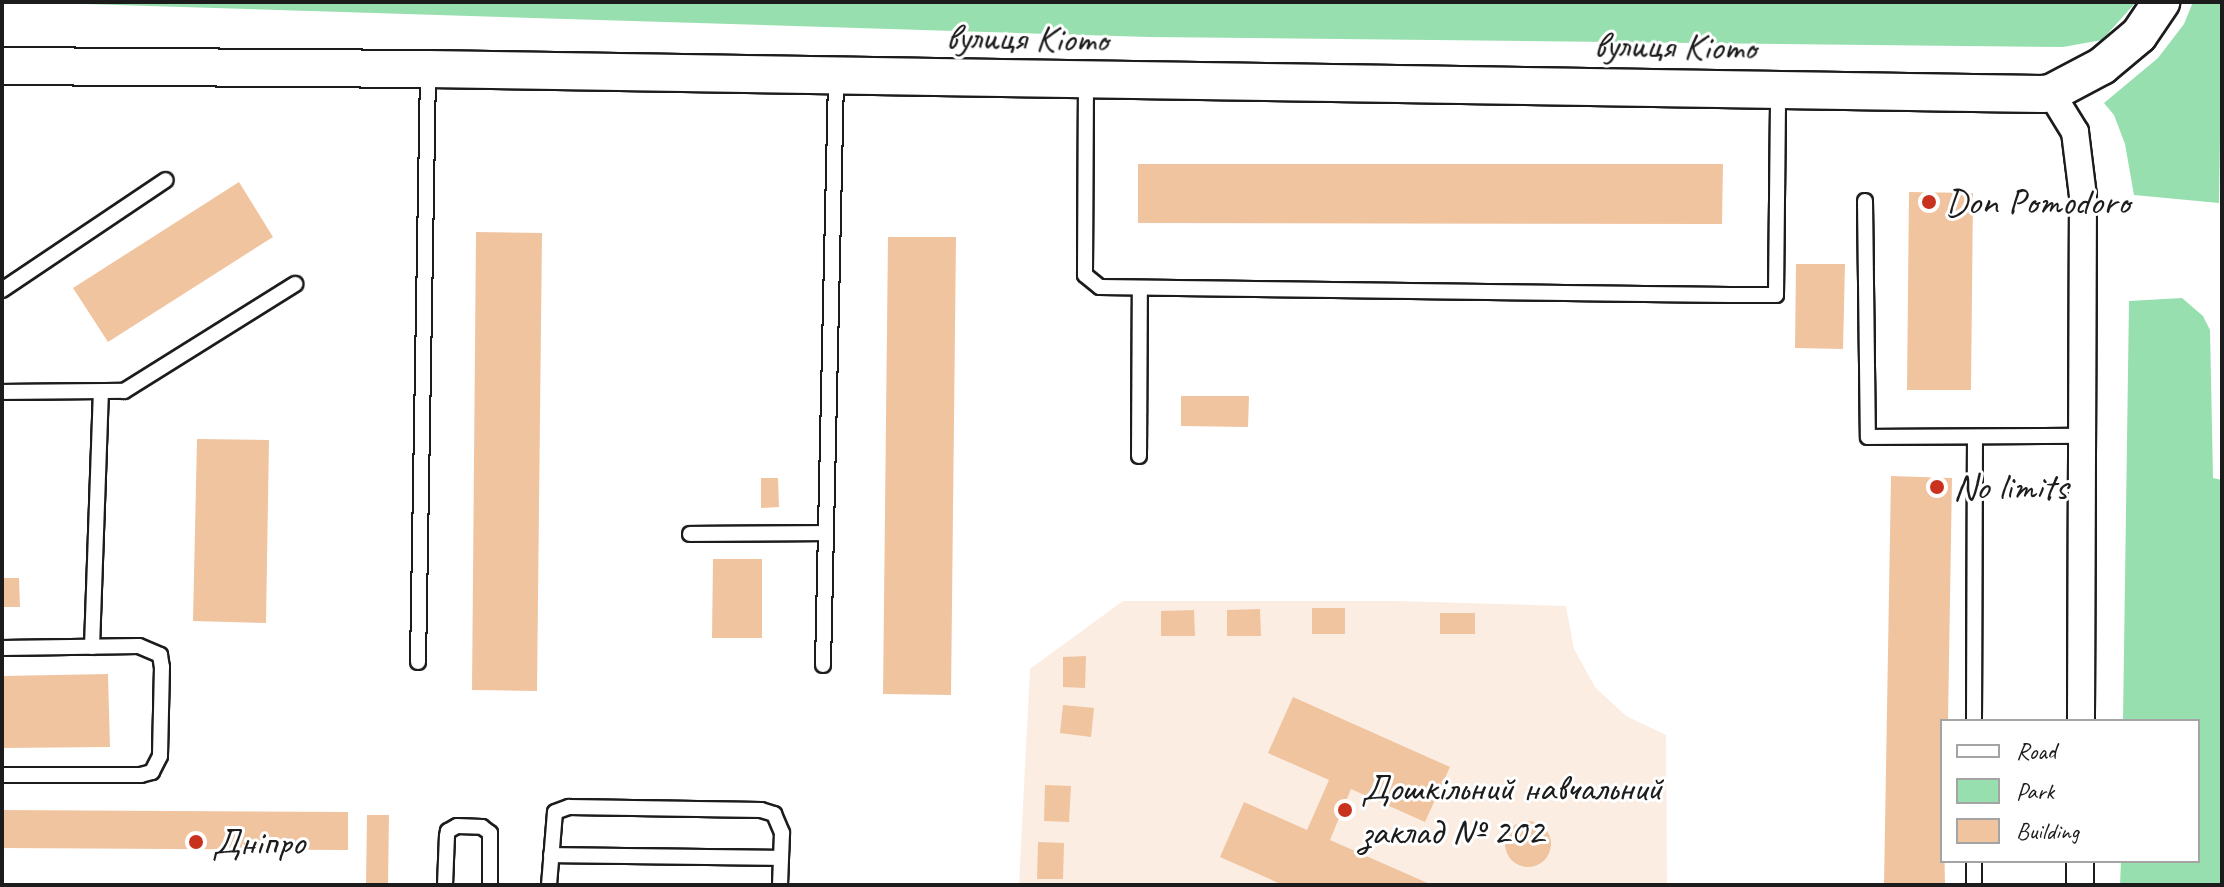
<!DOCTYPE html>
<meta charset="utf-8">
<style>
body{margin:0}
#map{position:relative;width:2224px;height:887px;overflow:hidden;background:#fff;font-family:Caveat,sans-serif}
div>[style]{position:absolute}
.built>*{inset:0;background:#fbede2}
.green>*{inset:0;background:#97dfae}
.building>*{inset:0;background:#f1c4a0}
.round{border-radius:50%}
.roads{filter:drop-shadow(2px 0 #1c1c1c) drop-shadow(-2px 0 #1c1c1c) drop-shadow(0 2px #1c1c1c) drop-shadow(0 -2px #1c1c1c)}
.lane>*{height:14px;margin:-7px;padding:0 7px;transform-origin:7px;border-radius:7px;background:#fff}
.street>*{height:26px;margin:-13px;padding:0 13px;transform-origin:13px;border-radius:13px;background:#fff}
.secondary>*{height:36px;margin:-18px;padding:0 18px;transform-origin:18px;border-radius:18px;background:#fff}
.dots>*{width:22px;height:22px;translate:-50% -50%;box-sizing:border-box;border:4px solid #fff;border-radius:50%}
span{translate:-50% -50%;white-space:nowrap;text-align:center;line-height:1.15;-webkit-text-stroke:6px #fff;paint-order:stroke}
.street-label{font-size:38px;color:#1c1c1c}
.poi-label{font-size:38px;color:#1c1c1c}
.left{translate:0 -50%;text-align:left}
.frame{position:absolute;inset:0;border:4px solid #1c1c1c;pointer-events:none}
.legend{position:absolute;left:1940px;top:719px;width:260px;height:144px;box-sizing:border-box;background:#fff;border:2px solid #a4a4a4;margin:0;padding:10px 14px;list-style:none;font-size:24px;color:#1c1c1c}
.legend li{display:flex;align-items:center;gap:16px;height:40px}
.legend b{width:40px;border:2px solid #a4a4a4}
</style>
<div id="map">
<div class="built">
<i style="clip-path:polygon(1123px 601px,1397px 601px,1566px 606px,1574px 649px,1595px 687px,1626px 716px,1666px 735px,1667px 885px,1019px 885px,1030px 669px)"></i>
</div>
<div class="green">
<i style="clip-path:polygon(18px 2px,2136px 2px,2102px 40px,2063px 47px,1149px 37px)"></i>
<i style="clip-path:polygon(2193px 2px,2222px 2px,2219px 203px,2134px 195px,2125px 144px,2114px 115px,2104px 103px,2158px 58px,2184px 24px)"></i>
<i style="clip-path:polygon(2182px 298px,2203px 316px,2210px 330px,2213px 478px,2222px 480px,2222px 885px,2120px 885px,2121px 861px,2198px 861px,2198px 721px,2123px 721px,2129px 301px)"></i>
</div>
<div class="building">
<i style="clip-path:polygon(1138px 164px,1723px 164px,1722px 224px,1138px 223px)"></i>
<i style="clip-path:polygon(239px 182px,273px 237px,108px 342px,73px 288px)"></i>
<i style="clip-path:polygon(1909px 192px,1973px 193px,1971px 390px,1907px 390px)"></i>
<i style="clip-path:polygon(476px 232px,542px 233px,537px 691px,472px 690px)"></i>
<i style="clip-path:polygon(888px 237px,956px 237px,951px 695px,883px 694px)"></i>
<i style="clip-path:polygon(1796px 264px,1845px 264px,1843px 349px,1795px 348px)"></i>
<i style="clip-path:polygon(1181px 396px,1249px 396px,1248px 427px,1181px 426px)"></i>
<i style="clip-path:polygon(197px 439px,269px 440px,266px 623px,193px 621px)"></i>
<i style="clip-path:polygon(1891px 476px,1952px 478px,1948px 721px,1942px 721px,1945px 885px,1884px 885px)"></i>
<i style="clip-path:polygon(761px 478px,778px 478px,779px 507px,761px 508px)"></i>
<i style="clip-path:polygon(713px 559px,762px 559px,762px 638px,712px 638px)"></i>
<i style="clip-path:polygon(2px 578px,19px 578px,20px 607px,2px 607px)"></i>
<i style="clip-path:polygon(1312px 608px,1345px 608px,1345px 634px,1312px 634px)"></i>
<i style="clip-path:polygon(1260px 609px,1261px 636px,1227px 636px,1227px 610px)"></i>
<i style="clip-path:polygon(1194px 610px,1195px 636px,1161px 636px,1161px 611px)"></i>
<i style="clip-path:polygon(1440px 613px,1475px 613px,1475px 634px,1440px 634px)"></i>
<i style="clip-path:polygon(1086px 656px,1085px 688px,1063px 687px,1063px 657px)"></i>
<i style="clip-path:polygon(108px 674px,110px 747px,2px 748px,2px 676px)"></i>
<i style="clip-path:polygon(1293px 697px,1450px 767px,1425px 822px,1351px 789px,1330px 840px,1432px 885px,1283px 885px,1220px 857px,1244px 802px,1307px 830px,1329px 780px,1268px 753px)"></i>
<i style="clip-path:polygon(1063px 705px,1094px 708px,1091px 737px,1060px 733px)"></i>
<i style="clip-path:polygon(1045px 785px,1071px 786px,1069px 822px,1044px 821px)"></i>
<i style="clip-path:polygon(2px 810px,348px 812px,348px 850px,2px 848px)"></i>
<i style="clip-path:polygon(367px 815px,389px 815px,388px 885px,366px 885px)"></i>
<i class="round" style="left:1505px;top:821px;width:46px;height:46px"></i>
<i style="clip-path:polygon(1038px 842px,1064px 843px,1063px 879px,1037px 879px)"></i>
</div>
<div class="roads">
<div class="lane">
<i style="left:1086px;top:81px;width:194px;rotate:90.3deg"></i>
<i style="left:1085px;top:275px;width:19px;rotate:39deg"></i>
<i style="left:1100px;top:287px;width:630px;rotate:0.73deg"></i>
<i style="left:1730px;top:295px;width:46px"></i>
<i style="left:1776px;top:295px;width:205px;rotate:-89.4deg"></i>
<i style="left:1865px;top:201px;width:236px;rotate:89.3deg"></i>
<i style="left:1868px;top:437px;width:213px;rotate:-0.3deg"></i>
<i style="left:2px;top:290px;width:197px;rotate:-33.9deg"></i>
<i style="left:2px;top:392px;width:122px;rotate:-0.5deg"></i>
<i style="left:124px;top:391px;width:202px;rotate:-32deg"></i>
<i style="left:1139px;top:456px;width:168px;rotate:-89.7deg"></i>
<i style="left:690px;top:534px;width:136px;rotate:-0.4deg"></i>
<i style="left:92px;top:647px;width:254px;rotate:-88deg"></i>
<i style="left:2px;top:648px;width:137px;rotate:-0.8deg"></i>
<i style="left:139px;top:646px;width:23px;rotate:23deg"></i>
<i style="left:160px;top:655px;width:12px;rotate:81deg"></i>
<i style="left:162px;top:667px;width:89px;rotate:91.3deg"></i>
<i style="left:160px;top:756px;width:18px;rotate:117deg"></i>
<i style="left:152px;top:772px;width:11px;rotate:165deg"></i>
<i style="left:141px;top:775px;width:139px;rotate:180deg"></i>
<i style="left:418px;top:662px;width:593px;rotate:-89.03deg"></i>
<i style="left:823px;top:665px;width:588px;rotate:-88.73deg"></i>
<i style="left:1974px;top:721px;width:284px;rotate:-89.8deg"></i>
<i style="left:551px;top:855px;width:230px;rotate:0.7deg"></i>
<i style="left:445px;top:885px;width:49px;rotate:-87.7deg"></i>
<i style="left:447px;top:836px;width:5px;rotate:-79deg"></i>
<i style="left:448px;top:831px;width:10px;rotate:-29deg"></i>
<i style="left:457px;top:826px;width:25px;rotate:2deg"></i>
<i style="left:482px;top:827px;width:10px;rotate:37deg"></i>
<i style="left:490px;top:833px;width:52px;rotate:90deg"></i>
<i style="left:549px;top:885px;width:73px;rotate:-85.3deg"></i>
<i style="left:555px;top:812px;width:15px;rotate:-20deg"></i>
<i style="left:569px;top:807px;width:192px;rotate:0.9deg"></i>
<i style="left:761px;top:810px;width:14px;rotate:17deg"></i>
<i style="left:774px;top:814px;width:21px;rotate:67deg"></i>
<i style="left:782px;top:833px;width:52px;rotate:92.2deg"></i>
<i style="left:1974px;top:885px;width:24px;rotate:-90deg"></i>
</div>
<div class="street">
<i style="left:2051px;top:93px;width:46px;rotate:58.4deg"></i>
<i style="left:2075px;top:132px;width:64px;rotate:82.9deg"></i>
<i style="left:2083px;top:196px;width:525px;rotate:90.22deg"></i>
<i style="left:2080px;top:885px;width:24px;rotate:-90deg"></i>
</div>
<div class="secondary">
<i style="left:2px;top:66px;width:426px;rotate:0.4deg"></i>
<i style="left:428px;top:69px;width:1614px;rotate:0.89deg"></i>
<i style="left:2042px;top:94px;width:9px;rotate:-6deg"></i>
<i style="left:2051px;top:93px;width:58px;rotate:-27.9deg"></i>
<i style="left:2102px;top:66px;width:48px;rotate:-40deg"></i>
<i style="left:2139px;top:35px;width:40px;rotate:-56deg"></i>
</div>
</div>
<div class="dots">
<i style="left:1929px;top:202px;background:#c8321e"></i>
<i style="left:1937px;top:487px;background:#c8321e"></i>
<i style="left:1345px;top:810px;background:#c8321e"></i>
<i style="left:196px;top:842px;background:#c8321e"></i>
</div>
<div class="street-label">
<span style="left:1027px;top:38px;rotate:1deg">вулиця Кіото</span>
<span style="left:1675px;top:46px;rotate:1deg">вулиця Кіото</span>
</div>
<div class="poi-label">
<span class="left" style="left:1945px;top:202px">Don Pomodoro</span>
<span class="left" style="left:1953px;top:487px">No limits</span>
<span class="left" style="left:1361px;top:810px">Дошкільний навчальний<br>заклад № 202</span>
<span class="left" style="left:212px;top:842px">Дніпро</span>
</div>
<div class="frame"></div>
<ul class="legend">
<li><b style="height:10px;background:#fff"></b>Road</li>
<li><b style="height:22px;background:#97dfae"></b>Park</li>
<li><b style="height:22px;background:#f1c4a0"></b>Building</li>
</ul>
</div>
